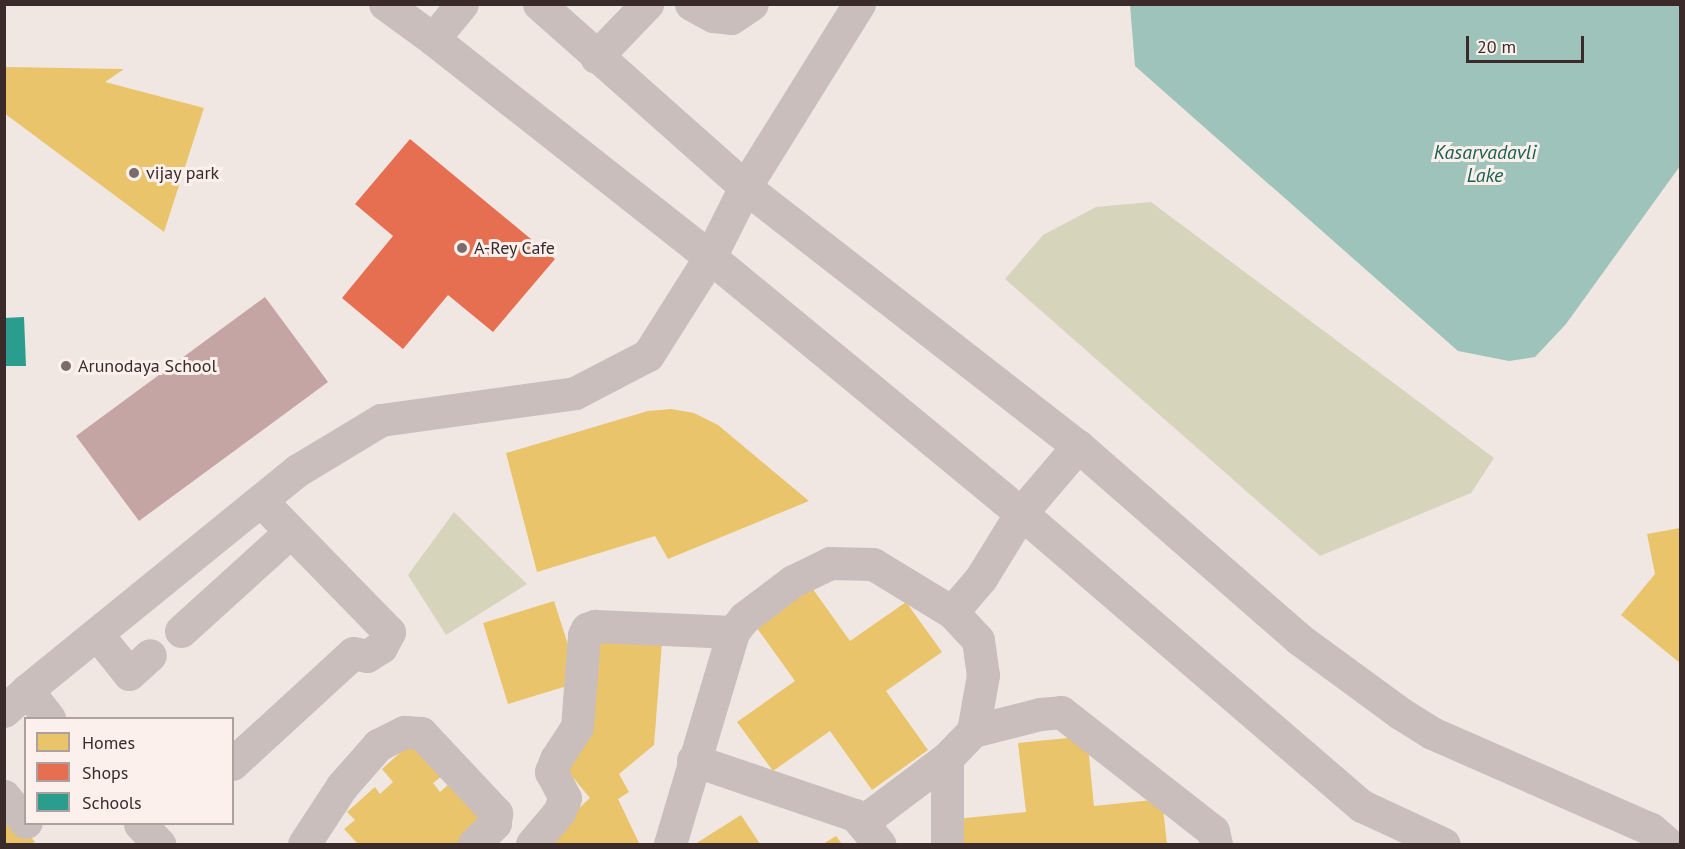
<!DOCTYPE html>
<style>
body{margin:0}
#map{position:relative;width:1685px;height:849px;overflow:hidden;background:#f0e7e3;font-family:"PT Sans",sans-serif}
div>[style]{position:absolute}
.green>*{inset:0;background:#d7d4bc}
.water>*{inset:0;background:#9dc3ba}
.homes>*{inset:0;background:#e9c46a}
.shops>*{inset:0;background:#e76f51}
.schools>*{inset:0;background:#2a9d8f}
.building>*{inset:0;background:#c5a5a4}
.minor>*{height:33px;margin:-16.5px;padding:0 16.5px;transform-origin:16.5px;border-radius:16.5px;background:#c9bebb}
.dots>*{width:16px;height:16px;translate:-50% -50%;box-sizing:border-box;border:3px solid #fbf0eb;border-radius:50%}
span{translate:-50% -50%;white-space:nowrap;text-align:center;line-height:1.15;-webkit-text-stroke:6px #fbf0eb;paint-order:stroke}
.poi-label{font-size:18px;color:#3a2a29}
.left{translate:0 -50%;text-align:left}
.water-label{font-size:20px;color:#1a6053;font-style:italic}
.frame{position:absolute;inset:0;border:6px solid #3a2a29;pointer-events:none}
.legend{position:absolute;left:24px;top:717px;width:210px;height:108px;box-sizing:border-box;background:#fbf0eb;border:2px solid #aea19d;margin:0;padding:8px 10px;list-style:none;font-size:18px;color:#3a2a29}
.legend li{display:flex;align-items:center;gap:12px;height:30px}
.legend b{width:30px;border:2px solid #aea19d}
.scale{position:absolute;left:1466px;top:36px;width:118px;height:27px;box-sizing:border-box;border:3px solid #3a2a29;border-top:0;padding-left:8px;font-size:18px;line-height:21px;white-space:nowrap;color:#3a2a29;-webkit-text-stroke:4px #fbf0eb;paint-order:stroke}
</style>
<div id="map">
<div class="green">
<i style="clip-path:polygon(1151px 202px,1494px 458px,1471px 493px,1320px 556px,1005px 279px,1043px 235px,1096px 207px)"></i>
<i style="clip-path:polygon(454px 512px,527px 584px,446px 635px,408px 575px)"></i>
</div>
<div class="water">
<i style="clip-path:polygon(1130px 5px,1680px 5px,1680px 166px,1566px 324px,1535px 357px,1509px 361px,1458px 351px,1135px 66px)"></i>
</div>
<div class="homes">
<i style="clip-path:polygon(4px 67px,124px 69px,105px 82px,204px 108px,164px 232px,4px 113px)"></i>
<i style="clip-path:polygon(671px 409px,694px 413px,718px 425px,809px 501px,668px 559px,655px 536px,537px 572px,506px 453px,648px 411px)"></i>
<i style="clip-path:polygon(1680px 528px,1680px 663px,1621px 615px,1655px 574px,1647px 534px)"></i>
<i style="clip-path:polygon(810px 585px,850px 641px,906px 602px,942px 652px,886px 691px,928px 750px,872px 790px,830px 731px,773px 771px,737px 722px,795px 681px,754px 624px)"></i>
<i style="clip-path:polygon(554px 601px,580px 682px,508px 704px,483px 623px)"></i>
<i style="clip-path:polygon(593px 630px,663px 630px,654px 745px,619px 774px,629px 792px,618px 799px,639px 843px,551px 844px,547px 838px,590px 798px,561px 763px)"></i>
<i style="clip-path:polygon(1087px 736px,1094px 806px,1162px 799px,1167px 844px,958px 844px,955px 819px,1026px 812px,1018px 743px)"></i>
<i style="clip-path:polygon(413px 741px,447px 772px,433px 783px,440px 792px,457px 777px,490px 816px,458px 844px,358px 844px,344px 829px,355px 820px,347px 812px,375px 787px,380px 794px,393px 782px,382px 769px)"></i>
<i style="clip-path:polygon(5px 804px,35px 842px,31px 844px,5px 844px)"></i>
<i style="clip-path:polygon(741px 815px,760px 844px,695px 844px)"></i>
<i style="clip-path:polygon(836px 836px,842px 844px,823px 844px)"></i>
</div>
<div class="shops">
<i style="clip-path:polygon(410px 139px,555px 259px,493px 332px,448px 295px,403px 349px,342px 298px,393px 236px,355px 204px)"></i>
</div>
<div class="schools">
<i style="clip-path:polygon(24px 317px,26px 366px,4px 366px,4px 318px)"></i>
</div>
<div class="building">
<i style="clip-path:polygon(265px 297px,328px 382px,139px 521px,76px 436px)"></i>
</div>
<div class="minor">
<i style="left:385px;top:4px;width:59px;rotate:36.1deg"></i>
<i style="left:433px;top:39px;width:352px;rotate:38.2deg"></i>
<i style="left:710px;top:257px;width:403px;rotate:39.5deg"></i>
<i style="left:1021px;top:513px;width:450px;rotate:40.7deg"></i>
<i style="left:1362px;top:806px;width:90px;rotate:24.9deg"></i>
<i style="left:539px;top:4px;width:276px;rotate:41.6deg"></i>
<i style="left:745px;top:187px;width:422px;rotate:37.9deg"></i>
<i style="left:1078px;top:446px;width:293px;rotate:41.1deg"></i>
<i style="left:1299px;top:639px;width:125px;rotate:36.2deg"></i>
<i style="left:1400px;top:713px;width:38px;rotate:32deg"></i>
<i style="left:1432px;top:733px;width:239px;rotate:23.7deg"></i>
<i style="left:1651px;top:829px;width:23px;rotate:41deg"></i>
<i style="left:691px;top:4px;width:25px;rotate:29deg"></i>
<i style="left:713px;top:16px;width:18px;rotate:6deg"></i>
<i style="left:731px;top:18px;width:25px;rotate:-34deg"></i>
<i style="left:433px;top:39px;width:45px;rotate:-50.4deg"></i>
<i style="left:596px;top:57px;width:74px;rotate:-46.1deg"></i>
<i style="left:952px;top:612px;width:45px;rotate:-49.5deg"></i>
<i style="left:981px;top:578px;width:76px;rotate:-58.4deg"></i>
<i style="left:1021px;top:513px;width:88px;rotate:-49.6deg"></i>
<i style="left:181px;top:631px;width:147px;rotate:-42.2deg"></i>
<i style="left:97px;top:634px;width:51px;rotate:51.3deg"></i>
<i style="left:129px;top:674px;width:28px;rotate:-42deg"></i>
<i style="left:27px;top:690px;width:36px;rotate:52deg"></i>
<i style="left:4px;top:711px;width:31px;rotate:-42deg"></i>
<i style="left:27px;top:690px;width:349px;rotate:-39.1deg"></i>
<i style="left:298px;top:470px;width:97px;rotate:-31.1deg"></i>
<i style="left:381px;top:420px;width:196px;rotate:-7.9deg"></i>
<i style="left:575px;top:393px;width:82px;rotate:-27.5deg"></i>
<i style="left:648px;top:355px;width:116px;rotate:-57.7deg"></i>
<i style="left:710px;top:257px;width:78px;rotate:-63.4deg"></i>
<i style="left:745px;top:187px;width:216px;rotate:-58.1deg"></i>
<i style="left:693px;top:760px;width:171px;rotate:18.8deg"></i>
<i style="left:855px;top:815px;width:38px;rotate:50deg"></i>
<i style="left:232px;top:764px;width:164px;rotate:-42.5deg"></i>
<i style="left:353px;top:653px;width:14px;rotate:12deg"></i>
<i style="left:367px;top:656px;width:17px;rotate:-33deg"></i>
<i style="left:381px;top:647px;width:17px;rotate:-62deg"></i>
<i style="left:389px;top:632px;width:183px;rotate:-134.3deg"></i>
<i style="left:4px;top:796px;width:34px;rotate:50deg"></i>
<i style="left:862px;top:822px;width:106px;rotate:-37deg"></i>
<i style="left:947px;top:758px;width:37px;rotate:-46deg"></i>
<i style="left:973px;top:731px;width:69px;rotate:-14.2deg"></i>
<i style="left:1040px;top:714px;width:21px;rotate:-5deg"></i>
<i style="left:1061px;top:712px;width:193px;rotate:38.1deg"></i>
<i style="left:1213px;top:831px;width:13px;rotate:77deg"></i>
<i style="left:140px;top:824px;width:28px;rotate:46deg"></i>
<i style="left:304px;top:844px;width:69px;rotate:-56.8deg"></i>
<i style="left:342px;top:786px;width:55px;rotate:-48.7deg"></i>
<i style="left:378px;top:745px;width:29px;rotate:-27deg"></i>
<i style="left:404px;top:732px;width:17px;rotate:3deg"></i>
<i style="left:421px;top:733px;width:110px;rotate:46.8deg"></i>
<i style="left:496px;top:813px;width:10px;rotate:96deg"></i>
<i style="left:495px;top:823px;width:30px;rotate:135deg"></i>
<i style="left:532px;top:844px;width:42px;rotate:-49.8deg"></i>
<i style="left:559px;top:812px;width:15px;rotate:-67deg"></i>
<i style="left:565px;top:798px;width:30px;rotate:-118deg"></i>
<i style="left:551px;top:772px;width:14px;rotate:-69deg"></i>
<i style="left:556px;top:759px;width:38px;rotate:-57deg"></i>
<i style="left:577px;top:727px;width:92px;rotate:-85.6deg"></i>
<i style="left:584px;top:635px;width:7px;rotate:-63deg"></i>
<i style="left:587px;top:629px;width:9px;rotate:-21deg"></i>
<i style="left:595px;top:626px;width:138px;rotate:2.5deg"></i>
<i style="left:670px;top:844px;width:221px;rotate:-73.4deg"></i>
<i style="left:733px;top:632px;width:18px;rotate:-52deg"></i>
<i style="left:744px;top:618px;width:61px;rotate:-37.1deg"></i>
<i style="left:793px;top:581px;width:41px;rotate:-25.9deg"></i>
<i style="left:830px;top:563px;width:43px;rotate:1.3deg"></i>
<i style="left:873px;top:564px;width:92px;rotate:31.3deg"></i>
<i style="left:952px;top:612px;width:38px;rotate:47deg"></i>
<i style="left:978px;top:640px;width:35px;rotate:82deg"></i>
<i style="left:983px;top:675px;width:57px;rotate:100.1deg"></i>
<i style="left:947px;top:844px;width:86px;rotate:-90deg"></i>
</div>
<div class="dots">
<i style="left:134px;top:173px;background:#7a6c6a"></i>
<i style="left:462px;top:248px;background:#7a6c6a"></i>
<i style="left:66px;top:366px;background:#7a6c6a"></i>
</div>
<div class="poi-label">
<span class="left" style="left:146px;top:173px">vijay park</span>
<span class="left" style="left:474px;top:248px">A-Rey Cafe</span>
<span class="left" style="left:78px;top:366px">Arunodaya School</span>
</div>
<div class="water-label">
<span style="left:1485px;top:164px">Kasarvadavli<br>Lake</span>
</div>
<div class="frame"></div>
<ul class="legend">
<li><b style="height:16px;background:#e9c46a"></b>Homes</li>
<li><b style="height:16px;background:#e76f51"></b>Shops</li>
<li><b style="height:16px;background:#2a9d8f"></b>Schools</li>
</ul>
<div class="scale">20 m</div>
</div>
